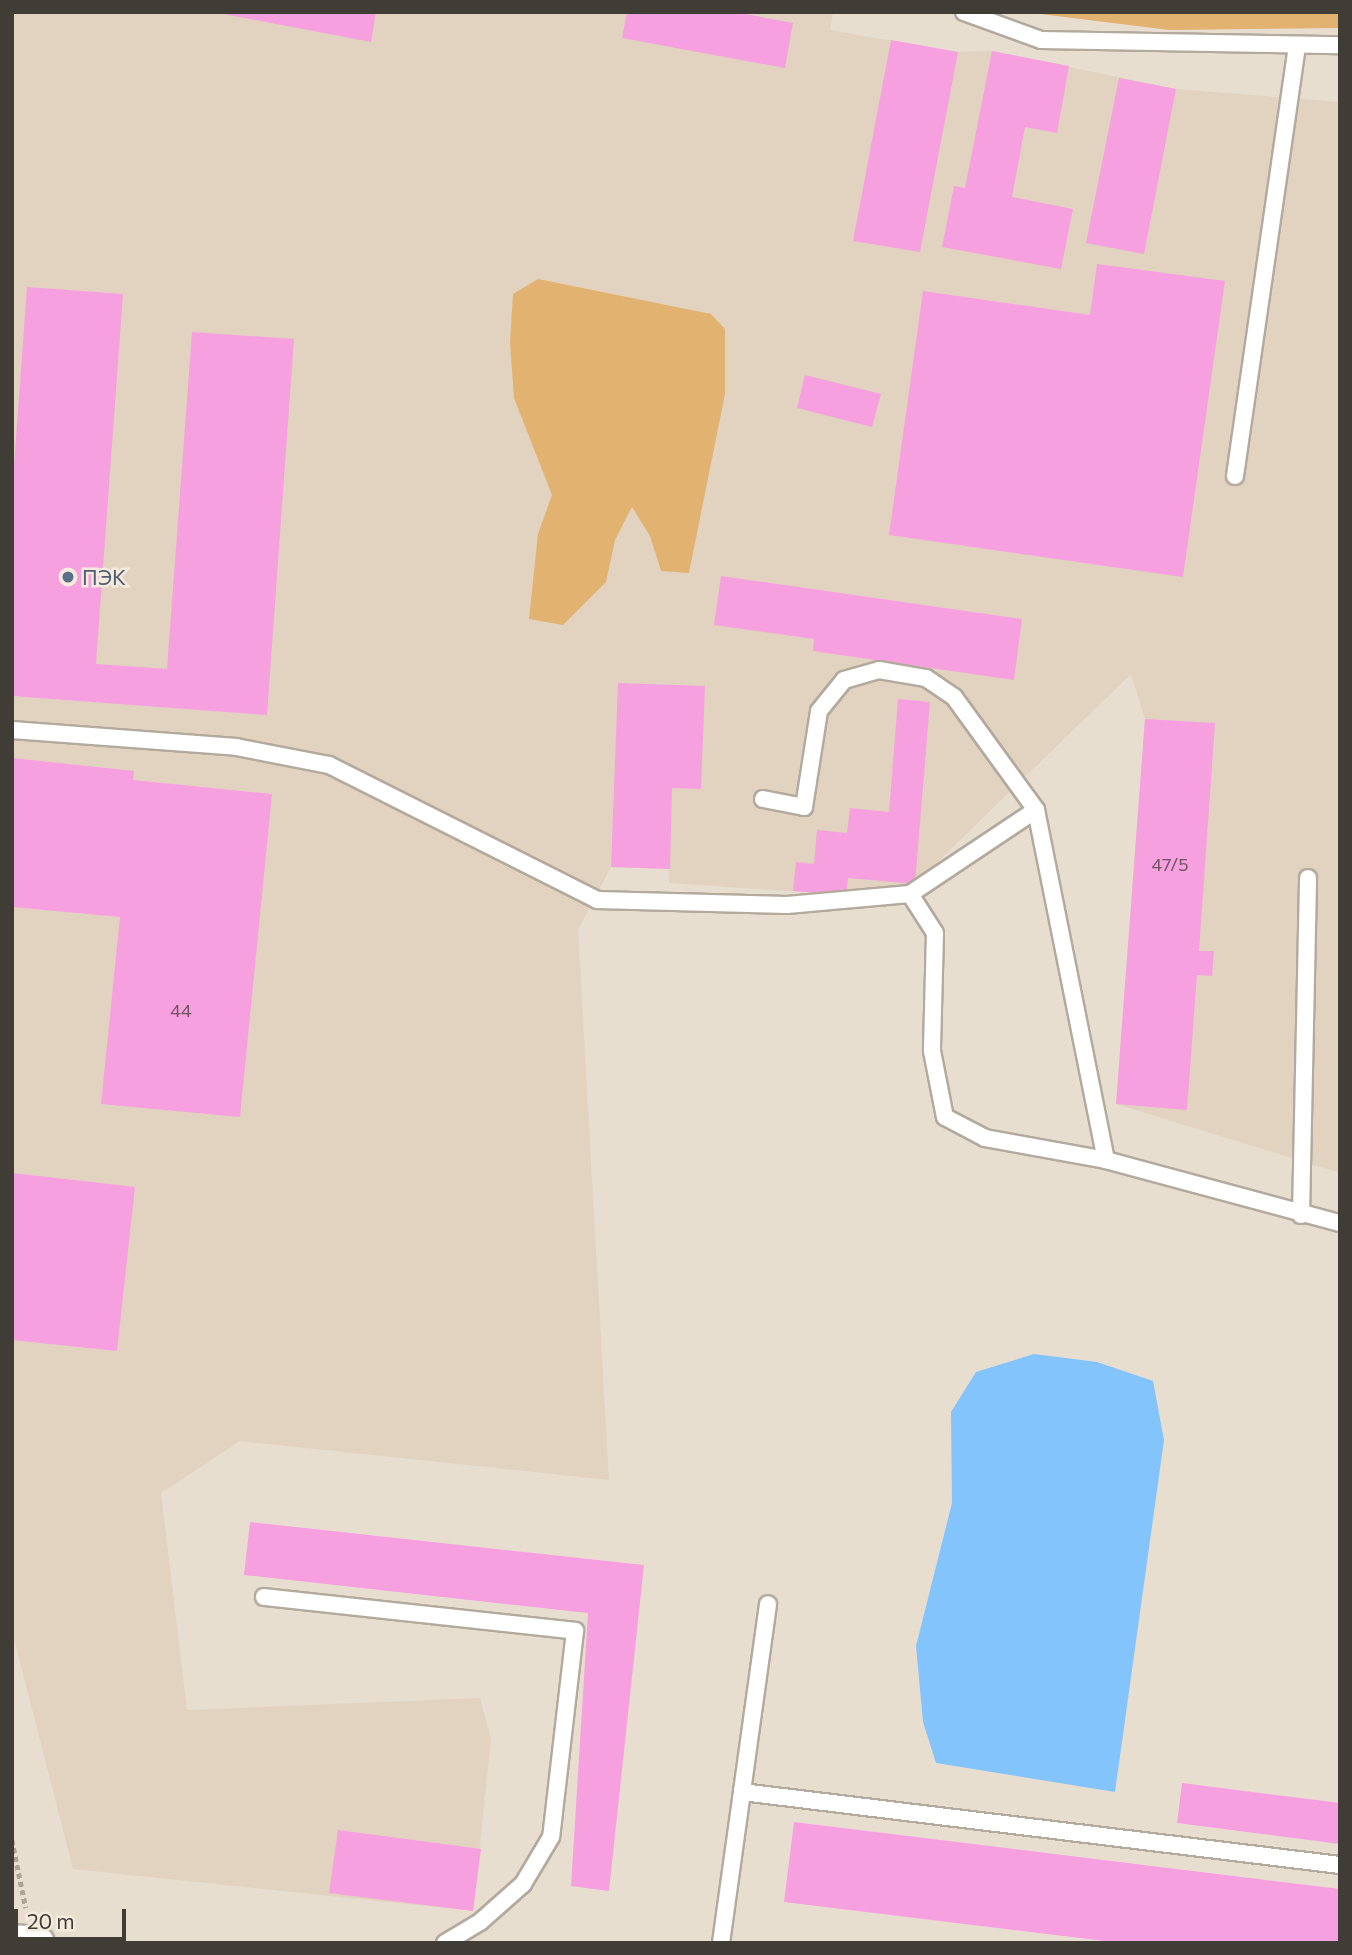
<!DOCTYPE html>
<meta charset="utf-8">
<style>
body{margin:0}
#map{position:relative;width:1352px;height:1955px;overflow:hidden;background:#e8ded0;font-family:Commissioner,sans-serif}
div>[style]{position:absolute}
.built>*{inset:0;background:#e1d3bf}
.green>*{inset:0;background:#e2b370}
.water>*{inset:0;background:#83c4fc}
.building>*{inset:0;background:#f7a0e0}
.path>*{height:4.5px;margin-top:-2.25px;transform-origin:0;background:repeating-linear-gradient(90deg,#aca499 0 5px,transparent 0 8.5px)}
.roads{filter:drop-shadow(2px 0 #b3aa9d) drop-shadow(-2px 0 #b3aa9d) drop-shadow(0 2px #b3aa9d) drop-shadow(0 -2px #b3aa9d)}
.lane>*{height:16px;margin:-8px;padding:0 8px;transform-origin:8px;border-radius:8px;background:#fff}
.street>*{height:32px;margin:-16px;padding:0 16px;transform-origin:16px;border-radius:16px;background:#fff}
.dots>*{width:19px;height:19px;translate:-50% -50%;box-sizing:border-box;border:4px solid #f5ebdd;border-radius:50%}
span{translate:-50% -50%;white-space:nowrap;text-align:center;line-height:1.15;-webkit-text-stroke:5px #f5ebdd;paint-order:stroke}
.number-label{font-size:18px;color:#6e5560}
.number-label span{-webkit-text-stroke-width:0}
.service-label{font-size:21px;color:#4e5e75}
.left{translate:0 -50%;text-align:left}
.frame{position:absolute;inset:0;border:14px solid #403c36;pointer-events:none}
.scale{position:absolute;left:14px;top:1909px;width:112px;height:32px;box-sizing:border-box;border:4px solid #403c36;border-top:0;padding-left:9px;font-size:21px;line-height:24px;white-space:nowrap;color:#403c36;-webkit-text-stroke:5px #f5ebdd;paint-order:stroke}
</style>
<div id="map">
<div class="built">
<i style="clip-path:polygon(12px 12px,833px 12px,830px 30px,957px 52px,992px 51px,1176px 89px,1340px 102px,1340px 1173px,1116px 1104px,1145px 719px,1131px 674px,915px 884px,846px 895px,669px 883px,669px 869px,611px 867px,578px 930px,609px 1480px,240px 1441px,161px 1493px,187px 1710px,480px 1698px,491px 1739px,473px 1911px,73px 1869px,12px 1631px)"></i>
</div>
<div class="green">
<i style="clip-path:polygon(1024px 12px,1340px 12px,1340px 28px,1169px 30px)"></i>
<i style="clip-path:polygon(538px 279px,711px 314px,725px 329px,725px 394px,689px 573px,661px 571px,650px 536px,632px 507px,615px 540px,606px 582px,563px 625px,529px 619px,538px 534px,552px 495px,514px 398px,510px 342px,513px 294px)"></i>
</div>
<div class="water">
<i style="clip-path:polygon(1034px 1354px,1097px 1362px,1153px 1381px,1164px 1440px,1115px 1792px,936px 1763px,923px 1722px,916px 1646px,952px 1503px,951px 1412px,976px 1372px)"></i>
</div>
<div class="building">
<i style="clip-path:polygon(213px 12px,376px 12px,371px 42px)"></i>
<i style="clip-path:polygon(627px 12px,734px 12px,793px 23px,785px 68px,622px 38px)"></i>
<i style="clip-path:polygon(891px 40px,958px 52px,920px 252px,853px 241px)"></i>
<i style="clip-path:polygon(992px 51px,1069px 66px,1057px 133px,1025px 127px,1012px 197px,1073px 209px,1061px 269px,942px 247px,954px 186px,965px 188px)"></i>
<i style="clip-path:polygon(1119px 78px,1176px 89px,1144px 254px,1086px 243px)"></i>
<i style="clip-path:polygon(1097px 264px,1225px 281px,1183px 577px,889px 535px,923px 291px,1090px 315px)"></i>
<i style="clip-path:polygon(27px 287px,123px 294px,96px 664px,167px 669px,192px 332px,294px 339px,267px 715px,12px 696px,12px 493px)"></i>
<i style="clip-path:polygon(805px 375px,881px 394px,872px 427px,797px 408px)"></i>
<i style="clip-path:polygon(721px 576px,1022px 619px,1014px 680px,813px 651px,814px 639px,714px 625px)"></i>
<i style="clip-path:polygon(618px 683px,705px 686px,701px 789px,672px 788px,670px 869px,611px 867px)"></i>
<i style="clip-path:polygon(898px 699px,930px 702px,915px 884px,848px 878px,846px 895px,793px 891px,796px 862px,814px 864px,817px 830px,847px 833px,850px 808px,889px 812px)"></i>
<i style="clip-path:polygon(1145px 719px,1215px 723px,1199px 951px,1214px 951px,1212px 976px,1197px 975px,1187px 1110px,1116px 1104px)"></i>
<i style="clip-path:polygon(12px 758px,134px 771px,133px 780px,272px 794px,240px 1117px,101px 1104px,120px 917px,12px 907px)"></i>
<i style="clip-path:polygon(12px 1173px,135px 1187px,117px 1351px,12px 1340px)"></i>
<i style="clip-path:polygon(250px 1522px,644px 1565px,609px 1891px,571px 1886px,588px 1613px,244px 1575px)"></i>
<i style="clip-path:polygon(1182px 1783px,1340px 1803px,1340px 1844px,1177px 1823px)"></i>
<i style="clip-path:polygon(794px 1822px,1340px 1889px,1340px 1943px,1121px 1943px,784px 1902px)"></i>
<i style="clip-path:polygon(338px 1830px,481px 1849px,473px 1911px,329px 1893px)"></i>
</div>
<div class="path">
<i style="left:12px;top:1840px;width:69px;rotate:78.4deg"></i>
</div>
<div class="roads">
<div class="lane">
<i style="left:964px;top:12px;width:82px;rotate:20deg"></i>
<i style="left:1041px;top:40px;width:299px;rotate:1deg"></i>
<i style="left:1235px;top:476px;width:435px;rotate:-81.8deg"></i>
<i style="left:12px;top:730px;width:225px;rotate:4.3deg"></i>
<i style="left:236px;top:747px;width:95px;rotate:11deg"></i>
<i style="left:329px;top:765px;width:300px;rotate:26.7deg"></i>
<i style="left:597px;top:900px;width:190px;rotate:1.5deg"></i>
<i style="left:787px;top:905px;width:123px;rotate:-5.1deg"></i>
<i style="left:910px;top:894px;width:151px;rotate:-33.7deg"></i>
<i style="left:763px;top:799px;width:42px;rotate:11deg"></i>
<i style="left:804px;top:807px;width:97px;rotate:-81.1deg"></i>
<i style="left:819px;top:711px;width:40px;rotate:-51deg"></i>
<i style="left:844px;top:680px;width:36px;rotate:-16deg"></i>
<i style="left:879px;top:670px;width:48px;rotate:9.7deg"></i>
<i style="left:926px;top:678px;width:34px;rotate:34deg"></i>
<i style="left:954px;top:697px;width:140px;rotate:54deg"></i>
<i style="left:1036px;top:810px;width:357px;rotate:78.7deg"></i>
<i style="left:910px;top:894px;width:46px;rotate:57.3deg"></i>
<i style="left:935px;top:933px;width:118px;rotate:91.5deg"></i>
<i style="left:932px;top:1051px;width:67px;rotate:78.9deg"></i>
<i style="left:945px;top:1117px;width:45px;rotate:27.7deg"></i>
<i style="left:985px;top:1138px;width:123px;rotate:10.3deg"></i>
<i style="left:1106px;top:1160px;width:242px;rotate:15.1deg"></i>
<i style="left:1301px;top:1215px;width:337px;rotate:-88.8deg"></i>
<i style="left:264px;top:1597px;width:313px;rotate:6.2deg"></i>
<i style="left:575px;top:1631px;width:207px;rotate:96.6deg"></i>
<i style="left:551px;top:1837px;width:55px;rotate:120.8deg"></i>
<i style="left:523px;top:1884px;width:57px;rotate:138.5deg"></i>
<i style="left:480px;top:1922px;width:41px;rotate:149deg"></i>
<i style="left:742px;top:1792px;width:602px;rotate:6.96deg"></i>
<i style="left:721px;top:1943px;width:342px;rotate:-82.1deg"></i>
</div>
<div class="street">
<i style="left:12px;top:1941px;width:26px;rotate:4deg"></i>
</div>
</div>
<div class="dots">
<i style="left:68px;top:577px;background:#5c6f8a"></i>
</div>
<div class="number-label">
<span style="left:1170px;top:864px">47/5</span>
<span style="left:181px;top:1010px">44</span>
</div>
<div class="service-label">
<span class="left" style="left:82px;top:577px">ПЭК</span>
</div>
<div class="frame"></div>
<div class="scale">20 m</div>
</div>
